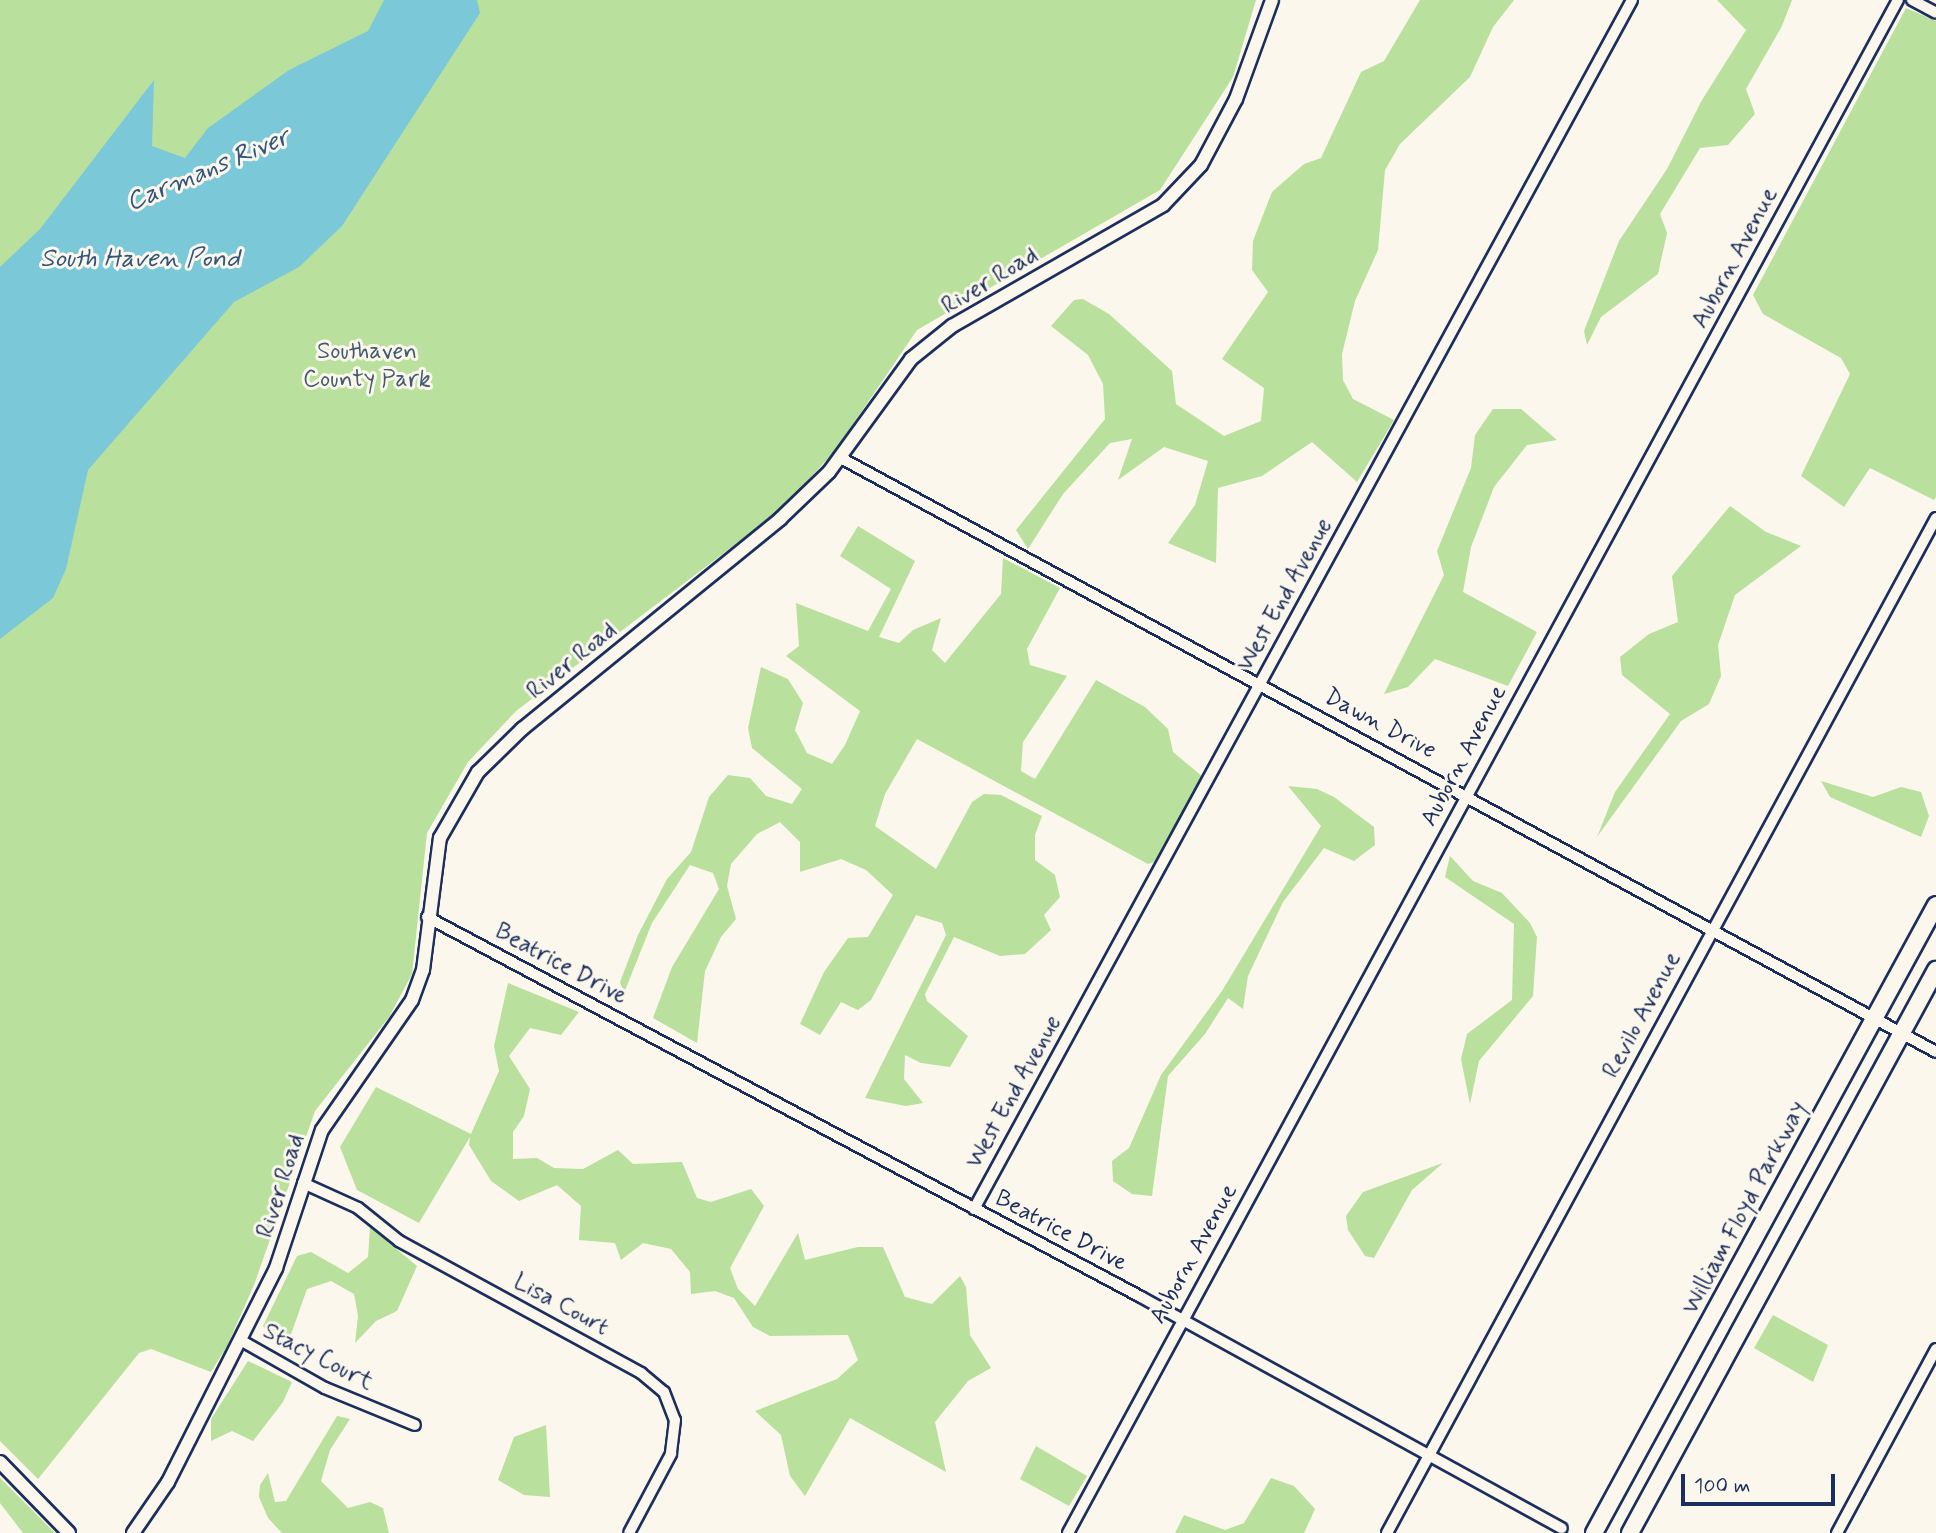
<!DOCTYPE html>
<style>
body{margin:0}
#map{position:relative;width:1936px;height:1533px;overflow:hidden;background:#fbf7ec;font-family:Mynerve,sans-serif}
div>[style]{position:absolute}
.green>*{inset:0;background:#b9e09c}
.water>*{inset:0;background:#7bc8d9}
.roads{filter:drop-shadow(2px 0 #1b2f5e) drop-shadow(-2px 0 #1b2f5e) drop-shadow(0 2px #1b2f5e) drop-shadow(0 -2px #1b2f5e)}
.minor>*{height:10px;margin:-5px;padding:0 5px;transform-origin:5px;border-radius:5px;background:#fbf7ec}
.tertiary>*{height:12px;margin:-6px;padding:0 6px;transform-origin:6px;border-radius:6px;background:#fbf7ec}
.trunk>*{height:16px;margin:-8px;padding:0 8px;transform-origin:8px;border-radius:8px;background:#fbf7ec}
span{translate:-50% -50%;white-space:nowrap;text-align:center;line-height:1.15;-webkit-text-stroke:6px #fbf7ec;paint-order:stroke}
.street-label{font-size:24px;color:#1b2f5e}
.park-label{font-size:24px;color:#425b6e}
.water-label{font-size:26px;color:#33557d;font-style:italic}
.scale{position:absolute;left:1681px;top:1474px;width:154px;height:32px;box-sizing:border-box;border:4px solid #1b2f5e;border-top:0;padding-left:9px;font-size:21px;line-height:24px;white-space:nowrap;color:#1b2f5e;-webkit-text-stroke:5px #fbf7ec;paint-order:stroke}
</style>
<div id="map">
<div class="green">
<i style="clip-path:polygon(0 0,1256px 0,1233px 77px,1160px 190px,917px 330px,834px 452px,779px 511px,516px 711px,468px 762px,427px 833px,412px 974px,389px 1017px,315px 1111px,254px 1285px,227px 1346px,211px 1372px,151px 1349px,139px 1353px,38px 1479px,0 1441px)"></i>
<i style="clip-path:polygon(1420px 0,1514px 0,1493px 27px,1470px 77px,1400px 144px,1385px 170px,1378px 250px,1355px 301px,1342px 354px,1343px 380px,1353px 399px,1394px 420px,1357px 482px,1312px 442px,1262px 476px,1218px 488px,1216px 563px,1168px 543px,1195px 505px,1208px 461px,1164px 447px,1118px 480px,1132px 439px,1110px 443px,1063px 494px,1028px 549px,1016px 530px,1105px 419px,1103px 384px,1088px 355px,1051px 326px,1074px 300px,1083px 299px,1109px 314px,1172px 371px,1176px 404px,1224px 436px,1261px 421px,1264px 388px,1222px 359px,1268px 292px,1252px 270px,1253px 241px,1272px 192px,1304px 164px,1321px 158px,1361px 72px,1384px 61px)"></i>
<i style="clip-path:polygon(1717px 0,1792px 0,1782px 26px,1746px 89px,1755px 114px,1728px 145px,1700px 148px,1660px 214px,1667px 233px,1658px 274px,1601px 317px,1587px 345px,1584px 331px,1619px 241px,1667px 169px,1702px 100px,1746px 30px)"></i>
<i style="clip-path:polygon(1906px 8px,1936px 21px,1936px 497px,1934px 500px,1870px 468px,1844px 507px,1801px 476px,1850px 374px,1841px 358px,1763px 314px,1753px 295px)"></i>
<i style="clip-path:polygon(1493px 409px,1521px 409px,1557px 440px,1527px 445px,1494px 487px,1471px 547px,1463px 592px,1537px 632px,1508px 686px,1435px 659px,1408px 687px,1384px 694px,1444px 575px,1437px 551px,1471px 468px,1475px 435px)"></i>
<i style="clip-path:polygon(1730px 506px,1766px 532px,1801px 546px,1735px 595px,1718px 645px,1721px 676px,1709px 704px,1681px 721px,1597px 837px,1615px 792px,1670px 714px,1622px 675px,1620px 657px,1649px 634px,1678px 622px,1672px 576px)"></i>
<i style="clip-path:polygon(858px 526px,915px 561px,879px 637px,899px 643px,913px 630px,941px 618px,932px 650px,945px 663px,1001px 594px,1003px 558px,1060px 588px,1027px 649px,1030px 665px,1067px 676px,1023px 742px,1021px 771px,1035px 779px,1096px 680px,1145px 707px,1168px 729px,1173px 752px,1203px 777px,1154px 862px,1148px 864px,917px 739px,885px 794px,875px 826px,936px 869px,972px 802px,984px 794px,1001px 795px,1042px 816px,1035px 835px,1035px 860px,1055px 875px,1060px 897px,1044px 915px,1051px 930px,1025px 954px,1000px 956px,954px 937px,925px 994px,927px 1001px,968px 1036px,950px 1067px,921px 1063px,905px 1055px,904px 1079px,923px 1103px,906px 1106px,865px 1098px,946px 935px,942px 923px,916px 915px,871px 1000px,858px 1010px,841px 1002px,820px 1035px,800px 1024px,824px 972px,848px 938px,868px 937px,893px 895px,866px 870px,841px 859px,800px 872px,800px 842px,780px 822px,757px 834px,731px 864px,727px 886px,736px 919px,721px 937px,705px 971px,697px 1043px,653px 1018px,672px 967px,719px 889px,713px 873px,690px 865px,652px 923px,624px 993px,620px 982px,638px 935px,667px 879px,691px 852px,709px 797px,728px 775px,750px 778px,766px 796px,792px 804px,802px 789px,752px 748px,748px 728px,761px 667px,788px 679px,803px 703px,795px 730px,807px 753px,832px 764px,845px 745px,860px 711px,786px 656px,799px 646px,796px 603px,868px 631px,891px 589px,840px 556px)"></i>
<i style="clip-path:polygon(1821px 781px,1873px 797px,1901px 787px,1921px 792px,1929px 816px,1921px 837px,1830px 797px)"></i>
<i style="clip-path:polygon(1288px 786px,1317px 789px,1334px 797px,1374px 827px,1375px 845px,1354px 861px,1324px 848px,1283px 902px,1248px 976px,1243px 1009px,1228px 998px,1205px 1034px,1168px 1076px,1152px 1196px,1132px 1194px,1113px 1181px,1112px 1161px,1129px 1148px,1161px 1075px,1222px 991px,1321px 826px)"></i>
<i style="clip-path:polygon(1450px 856px,1473px 881px,1502px 893px,1530px 923px,1537px 937px,1533px 996px,1479px 1061px,1470px 1104px,1461px 1059px,1467px 1034px,1512px 1000px,1514px 924px,1445px 877px)"></i>
<i style="clip-path:polygon(508px 983px,579px 1012px,561px 1035px,530px 1028px,509px 1056px,530px 1089px,524px 1116px,513px 1132px,513px 1159px,537px 1158px,554px 1168px,583px 1169px,618px 1150px,633px 1164px,682px 1162px,697px 1198px,711px 1202px,751px 1189px,764px 1206px,730px 1268px,738px 1289px,755px 1306px,798px 1233px,805px 1260px,858px 1247px,883px 1247px,905px 1297px,932px 1304px,960px 1276px,966px 1287px,970px 1335px,991px 1368px,968px 1381px,935px 1422px,946px 1472px,850px 1418px,805px 1496px,790px 1476px,781px 1435px,755px 1411px,837px 1379px,858px 1360px,848px 1335px,770px 1336px,753px 1327px,734px 1298px,715px 1291px,691px 1294px,690px 1272px,671px 1249px,643px 1243px,621px 1260px,615px 1243px,579px 1240px,581px 1206px,557px 1185px,519px 1201px,491px 1181px,469px 1145px,470px 1137px,419px 1223px,357px 1190px,340px 1147px,376px 1087px,471px 1134px,499px 1071px,494px 1046px)"></i>
<i style="clip-path:polygon(1443px 1163px,1412px 1190px,1374px 1258px,1365px 1256px,1348px 1230px,1346px 1216px,1363px 1192px)"></i>
<i style="clip-path:polygon(370px 1227px,417px 1266px,397px 1311px,376px 1321px,355px 1343px,358px 1316px,354px 1294px,331px 1281px,307px 1289px,289px 1340px,277px 1343px,263px 1326px,297px 1256px,311px 1252px,348px 1273px,368px 1257px)"></i>
<i style="clip-path:polygon(1773px 1315px,1828px 1345px,1813px 1382px,1754px 1348px)"></i>
<i style="clip-path:polygon(248px 1361px,292px 1382px,283px 1402px,253px 1441px,232px 1431px,211px 1441px,211px 1419px)"></i>
<i style="clip-path:polygon(337px 1416px,350px 1419px,330px 1450px,321px 1481px,348px 1508px,370px 1502px,383px 1508px,389px 1533px,282px 1533px,268px 1518px,259px 1497px,260px 1485px,268px 1473px,275px 1502px,286px 1501px)"></i>
<i style="clip-path:polygon(546px 1425px,550px 1497px,524px 1495px,498px 1480px,514px 1437px)"></i>
<i style="clip-path:polygon(1036px 1446px,1087px 1476px,1069px 1506px,1020px 1479px)"></i>
<i style="clip-path:polygon(0 1478px,55px 1533px,23px 1533px,0 1503px)"></i>
<i style="clip-path:polygon(1271px 1478px,1294px 1486px,1315px 1509px,1304px 1533px,1175px 1533px,1184px 1515px,1225px 1530px,1244px 1523px)"></i>
</div>
<div class="water">
<i style="clip-path:polygon(384px 0,477px 0,480px 13px,342px 226px,299px 267px,234px 302px,88px 470px,66px 569px,53px 598px,0 639px,0 267px,40px 229px,154px 80px,152px 146px,185px 158px,208px 128px,289px 70px,368px 31px)"></i>
</div>
<div class="roads">
<div class="minor">
<i style="left:1912px;top:0;width:27px;rotate:28deg"></i>
<i style="left:839px;top:457px;width:1248px;rotate:28.47deg"></i>
<i style="left:427px;top:917px;width:809px;rotate:28.02deg"></i>
<i style="left:1141px;top:1297px;width:480px;rotate:28.8deg"></i>
<i style="left:303px;top:1183px;width:60px;rotate:24.4deg"></i>
<i style="left:358px;top:1208px;width:53px;rotate:38.8deg"></i>
<i style="left:399px;top:1241px;width:276px;rotate:28.6deg"></i>
<i style="left:641px;top:1373px;width:30px;rotate:40deg"></i>
<i style="left:664px;top:1392px;width:30px;rotate:69deg"></i>
<i style="left:675px;top:1420px;width:34px;rotate:97deg"></i>
<i style="left:671px;top:1454px;width:89px;rotate:118deg"></i>
<i style="left:974px;top:1209px;width:1376px;rotate:-61.44deg"></i>
<i style="left:242px;top:1341px;width:95px;rotate:29.5deg"></i>
<i style="left:325px;top:1388px;width:97px;rotate:22.3deg"></i>
<i style="left:1068px;top:1533px;width:1743px;rotate:-61.57deg"></i>
<i style="left:1387px;top:1533px;width:1154px;rotate:-61.59deg"></i>
<i style="left:1837px;top:1533px;width:209px;rotate:-61.7deg"></i>
</div>
<div class="tertiary">
<i style="left:0;top:1462px;width:99px;rotate:45.8deg"></i>
<i style="left:133px;top:1533px;width:62px;rotate:-55.5deg"></i>
<i style="left:168px;top:1482px;width:240px;rotate:-63.2deg"></i>
<i style="left:276px;top:1268px;width:145px;rotate:-71.6deg"></i>
<i style="left:322px;top:1130px;width:158px;rotate:-55.3deg"></i>
<i style="left:412px;top:1000px;width:32px;rotate:-70deg"></i>
<i style="left:423px;top:970px;width:133px;rotate:-82.7deg"></i>
<i style="left:440px;top:838px;width:76px;rotate:-60.1deg"></i>
<i style="left:478px;top:772px;width:62px;rotate:-44.3deg"></i>
<i style="left:522px;top:729px;width:333px;rotate:-39.1deg"></i>
<i style="left:780px;top:519px;width:68px;rotate:-43.8deg"></i>
<i style="left:829px;top:472px;width:140px;rotate:-54deg"></i>
<i style="left:911px;top:359px;width:53px;rotate:-38.8deg"></i>
<i style="left:952px;top:326px;width:243px;rotate:-29.8deg"></i>
<i style="left:1163px;top:205px;width:55px;rotate:-46.5deg"></i>
<i style="left:1201px;top:165px;width:75px;rotate:-62.1deg"></i>
<i style="left:1236px;top:99px;width:105px;rotate:-70deg"></i>
</div>
<div class="trunk">
<i style="left:1594px;top:1533px;width:715px;rotate:-61.43deg"></i>
<i style="left:1630px;top:1533px;width:641px;rotate:-61.48deg"></i>
</div>
</div>
<div class="street-label">
<span style="left:1735px;top:258px;rotate:-62deg">Auborn Avenue</span>
<span style="left:990px;top:281px;rotate:-31deg">River Road</span>
<span style="left:1285px;top:595px;rotate:-61deg">West End Avenue</span>
<span style="left:572px;top:661px;rotate:-39deg">River Road</span>
<span style="left:1380px;top:724px;rotate:28deg">Dawn Drive</span>
<span style="left:1464px;top:756px;rotate:-62deg">Auborn Avenue</span>
<span style="left:561px;top:964px;rotate:28deg">Beatrice Drive</span>
<span style="left:1642px;top:1015px;rotate:-62deg">Revilo Avenue</span>
<span style="left:1014px;top:1092px;rotate:-61deg">West End Avenue</span>
<span style="left:281px;top:1186px;rotate:-72deg">River Road</span>
<span style="left:1745px;top:1208px;rotate:-62deg">William Floyd Parkway</span>
<span style="left:1061px;top:1231px;rotate:28deg">Beatrice Drive</span>
<span style="left:1194px;top:1254px;rotate:-61deg">Auborn Avenue</span>
<span style="left:561px;top:1305px;rotate:28deg">Lisa Court</span>
<span style="left:318px;top:1357px;rotate:27deg">Stacy Court</span>
</div>
<div class="park-label">
<span style="left:367px;top:366px">Southaven<br>County Park</span>
</div>
<div class="water-label">
<span style="left:208px;top:171px;rotate:-23deg">Carmans River</span>
<span style="left:140px;top:260px">South Haven Pond</span>
</div>
<div class="scale">100 m</div>
</div>
